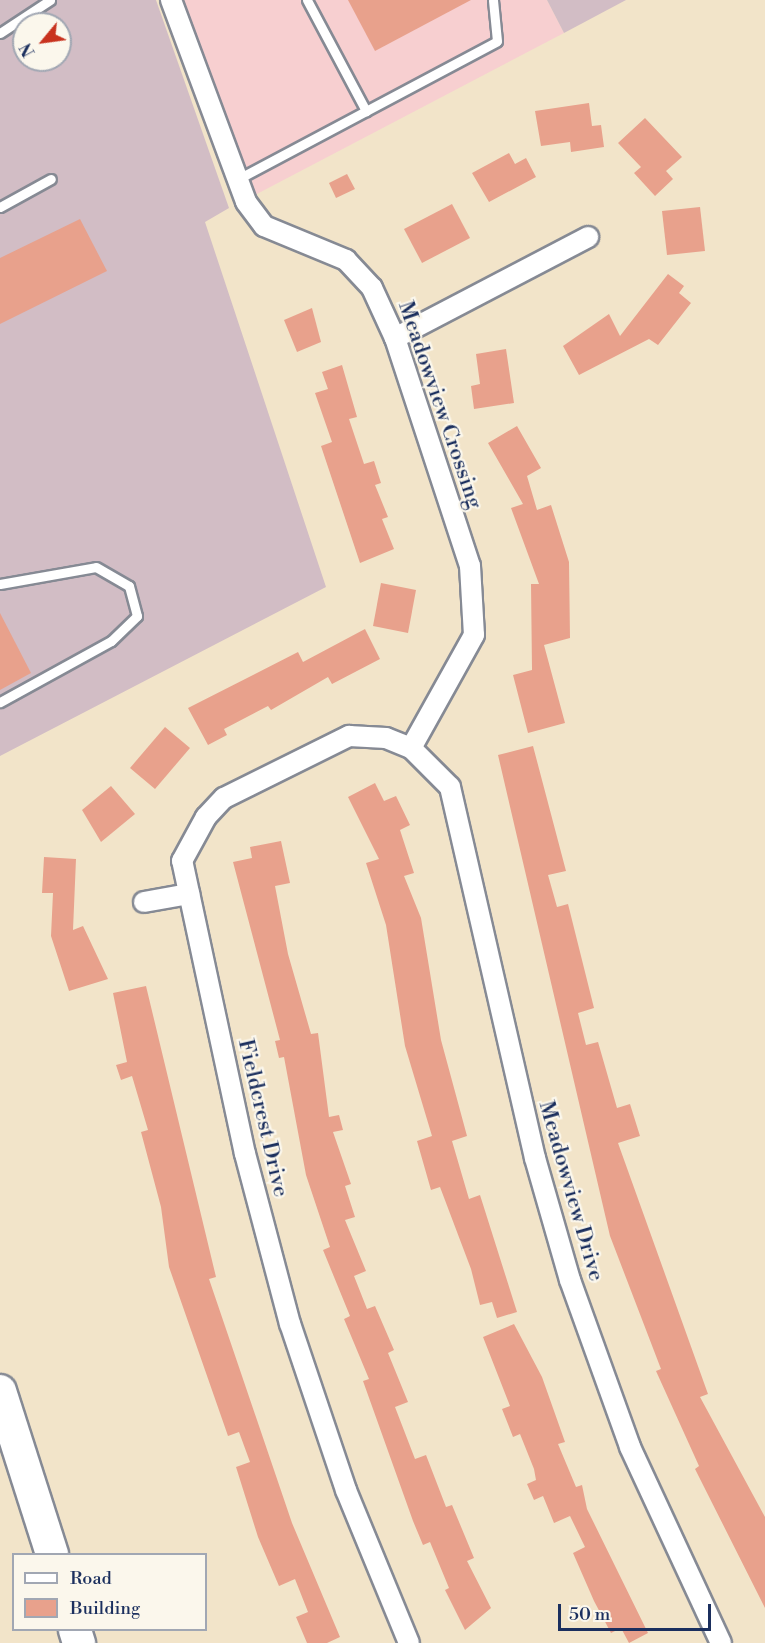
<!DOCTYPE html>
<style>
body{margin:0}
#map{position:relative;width:765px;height:1643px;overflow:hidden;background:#f2e4c9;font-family:"Libre Bodoni",serif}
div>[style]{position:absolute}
.built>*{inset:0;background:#f7cfd0}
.industrial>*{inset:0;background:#d2bdc5}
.building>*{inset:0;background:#e8a18c}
.roads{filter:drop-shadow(2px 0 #868a94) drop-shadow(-2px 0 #868a94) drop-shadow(0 2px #868a94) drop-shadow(0 -2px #868a94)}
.lane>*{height:9px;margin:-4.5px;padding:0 4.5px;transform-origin:4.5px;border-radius:4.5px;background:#fff}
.street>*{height:20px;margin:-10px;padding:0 10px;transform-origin:10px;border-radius:10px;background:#fff}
.primary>*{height:32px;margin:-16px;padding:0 16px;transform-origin:16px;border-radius:16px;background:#fff}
span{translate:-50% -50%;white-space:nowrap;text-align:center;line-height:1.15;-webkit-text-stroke:4.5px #fbf7ec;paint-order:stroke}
.street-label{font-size:22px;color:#1b2f5e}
.legend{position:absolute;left:12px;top:1553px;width:195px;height:78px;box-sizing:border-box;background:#fbf7ec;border:2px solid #a1a7b3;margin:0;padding:8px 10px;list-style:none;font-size:18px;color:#1b2f5e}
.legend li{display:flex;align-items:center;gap:12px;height:30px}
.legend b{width:30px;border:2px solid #a1a7b3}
.north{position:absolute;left:12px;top:12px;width:60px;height:60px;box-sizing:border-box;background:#fbf7ec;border:2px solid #a1a7b3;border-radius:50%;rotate:241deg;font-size:16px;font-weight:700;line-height:24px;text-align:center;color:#1b2f5e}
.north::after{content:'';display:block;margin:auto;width:21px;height:27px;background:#c8321e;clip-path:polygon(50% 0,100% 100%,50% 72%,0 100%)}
.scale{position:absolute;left:558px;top:1604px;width:153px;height:27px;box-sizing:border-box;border:3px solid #1b2f5e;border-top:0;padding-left:8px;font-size:18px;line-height:21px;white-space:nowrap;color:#1b2f5e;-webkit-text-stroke:4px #fbf7ec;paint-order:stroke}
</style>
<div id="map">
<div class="built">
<i style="clip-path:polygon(181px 0,547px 0,564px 33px,251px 197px)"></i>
</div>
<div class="industrial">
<i style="clip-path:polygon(evenodd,0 0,156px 0,229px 208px,205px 222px,326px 587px,0 756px,0 0,24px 24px,60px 24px,60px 60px,24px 60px,24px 24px)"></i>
<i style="clip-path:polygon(547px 0,626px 0,564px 33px)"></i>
</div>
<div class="building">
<i style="clip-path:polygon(348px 0,471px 0,375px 51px)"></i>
<i style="clip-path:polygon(589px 103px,592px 126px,601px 125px,604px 147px,571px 152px,570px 142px,541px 146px,535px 111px)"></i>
<i style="clip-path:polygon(645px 118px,682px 157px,666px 171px,673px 179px,655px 196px,634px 173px,641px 167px,618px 143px)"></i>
<i style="clip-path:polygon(509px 153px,515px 164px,526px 158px,536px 177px,489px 202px,472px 173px)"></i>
<i style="clip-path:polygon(347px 174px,355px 189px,336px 198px,329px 183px)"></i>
<i style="clip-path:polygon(452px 204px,470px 238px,422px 263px,404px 229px)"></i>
<i style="clip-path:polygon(700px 207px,705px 251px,667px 255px,662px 211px)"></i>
<i style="clip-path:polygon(80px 219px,107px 271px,0 324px,0 258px)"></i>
<i style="clip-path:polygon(668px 274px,684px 286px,679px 293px,691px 303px,658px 345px,649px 339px,579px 375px,563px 346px,609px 314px,620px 336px)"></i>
<i style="clip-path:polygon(312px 308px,321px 342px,297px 352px,284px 320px)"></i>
<i style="clip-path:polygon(506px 349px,514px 403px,474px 409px,471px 386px,480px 384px,476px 354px)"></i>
<i style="clip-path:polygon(342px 365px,357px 417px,349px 419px,364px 464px,374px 461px,381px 483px,375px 485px,388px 517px,382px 519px,394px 549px,360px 563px,321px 446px,332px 442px,315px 393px,328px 389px,322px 372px)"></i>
<i style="clip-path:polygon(517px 426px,541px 468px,527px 476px,537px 510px,551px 505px,569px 562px,570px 638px,544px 645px,565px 723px,528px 733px,513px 675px,532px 670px,531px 584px,539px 584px,511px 508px,523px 504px,488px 443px)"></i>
<i style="clip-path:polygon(381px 583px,416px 590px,408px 633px,373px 626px)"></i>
<i style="clip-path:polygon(0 613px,31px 673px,0 690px)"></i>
<i style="clip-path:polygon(365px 629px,380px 659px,332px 684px,328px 677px,271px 710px,268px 706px,224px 729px,227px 735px,208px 745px,188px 708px,298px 652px,303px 662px)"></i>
<i style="clip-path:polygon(165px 727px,190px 748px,155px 789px,130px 768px)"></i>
<i style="clip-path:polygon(533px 746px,566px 871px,548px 875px,557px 907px,568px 904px,594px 1008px,578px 1013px,586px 1045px,598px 1042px,617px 1108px,630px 1104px,640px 1136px,618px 1143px,708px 1394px,700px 1397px,765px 1517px,765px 1608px,695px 1469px,699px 1466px,656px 1371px,661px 1369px,610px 1236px,498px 755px)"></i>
<i style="clip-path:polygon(375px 783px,384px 801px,396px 796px,410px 825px,400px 830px,414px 873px,404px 876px,421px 918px,441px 1040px,467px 1136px,452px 1141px,469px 1199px,480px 1195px,517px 1312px,497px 1318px,492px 1302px,480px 1305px,471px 1269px,440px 1187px,431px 1190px,417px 1141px,432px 1136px,405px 1046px,386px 925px,366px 863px,379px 859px,348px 797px)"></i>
<i style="clip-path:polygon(111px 786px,135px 814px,101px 842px,82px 810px)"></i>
<i style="clip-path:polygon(281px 841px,290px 883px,275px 886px,288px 954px,311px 1034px,318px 1033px,329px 1117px,339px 1115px,343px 1130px,333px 1132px,351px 1184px,345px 1186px,355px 1217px,345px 1220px,366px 1271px,354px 1276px,367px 1309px,375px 1306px,394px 1350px,388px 1353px,408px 1402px,395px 1407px,415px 1459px,426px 1455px,446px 1507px,452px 1505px,474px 1558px,467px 1561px,491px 1608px,465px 1630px,445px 1590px,449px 1588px,430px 1542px,423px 1545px,413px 1521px,363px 1381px,369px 1379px,344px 1319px,350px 1316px,323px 1250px,330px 1247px,306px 1175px,284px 1057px,279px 1058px,275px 1041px,280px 1040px,233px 862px,252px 858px,250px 847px)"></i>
<i style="clip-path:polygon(44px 857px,76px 859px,73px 930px,83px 926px,108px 979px,69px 991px,51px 936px,53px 893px,42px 893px)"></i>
<i style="clip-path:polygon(146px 986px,216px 1277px,209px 1279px,292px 1523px,340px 1637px,327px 1643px,307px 1643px,296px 1617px,308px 1612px,295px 1579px,279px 1586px,258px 1537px,236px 1467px,250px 1462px,239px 1432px,228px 1436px,169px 1267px,161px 1207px,141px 1132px,148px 1130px,132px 1076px,121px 1080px,116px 1065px,127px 1062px,113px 993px)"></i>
<i style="clip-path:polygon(514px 1324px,542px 1377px,565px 1442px,558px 1444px,576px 1487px,582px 1485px,587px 1509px,648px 1633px,629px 1643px,621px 1628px,611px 1633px,594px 1601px,573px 1553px,585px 1547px,570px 1516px,554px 1523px,543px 1496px,534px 1500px,527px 1484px,536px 1480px,534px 1469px,520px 1434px,513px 1437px,502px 1409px,510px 1406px,483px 1337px)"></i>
</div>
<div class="roads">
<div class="lane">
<i style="left:307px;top:0;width:126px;rotate:62deg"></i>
<i style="left:0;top:33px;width:60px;rotate:-33.4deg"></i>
<i style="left:238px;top:179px;width:293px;rotate:-28deg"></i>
<i style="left:497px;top:41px;width:41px;rotate:-95.6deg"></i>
<i style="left:0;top:207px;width:58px;rotate:-28.8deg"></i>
<i style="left:0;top:584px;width:97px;rotate:-10deg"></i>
<i style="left:96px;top:567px;width:38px;rotate:30deg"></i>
<i style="left:129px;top:586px;width:31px;rotate:75deg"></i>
<i style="left:137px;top:616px;width:36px;rotate:136deg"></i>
<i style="left:111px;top:641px;width:127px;rotate:151.2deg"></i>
</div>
<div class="street">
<i style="left:171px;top:0;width:215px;rotate:69.6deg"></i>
<i style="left:246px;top:202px;width:30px;rotate:53deg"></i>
<i style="left:264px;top:226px;width:89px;rotate:22.5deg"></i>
<i style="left:346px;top:260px;width:38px;rotate:47deg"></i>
<i style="left:372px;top:288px;width:55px;rotate:65.3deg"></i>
<i style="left:395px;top:338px;width:240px;rotate:71.8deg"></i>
<i style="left:470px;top:566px;width:69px;rotate:86.7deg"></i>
<i style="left:474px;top:635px;width:129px;rotate:119.1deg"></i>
<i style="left:395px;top:338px;width:218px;rotate:-27.6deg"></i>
<i style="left:144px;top:902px;width:46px;rotate:-10.1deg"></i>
<i style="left:409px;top:1643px;width:165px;rotate:-112.4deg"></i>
<i style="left:346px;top:1490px;width:175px;rotate:-108.6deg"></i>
<i style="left:290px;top:1324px;width:176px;rotate:-104.8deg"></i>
<i style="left:245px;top:1154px;width:300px;rotate:-102.1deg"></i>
<i style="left:182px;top:861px;width:50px;rotate:-61.4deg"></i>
<i style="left:206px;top:817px;width:26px;rotate:-47deg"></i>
<i style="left:224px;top:798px;width:140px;rotate:-26.4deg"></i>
<i style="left:349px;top:736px;width:37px;rotate:3deg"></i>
<i style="left:386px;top:738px;width:27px;rotate:22deg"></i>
<i style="left:411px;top:748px;width:55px;rotate:45deg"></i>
<i style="left:450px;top:787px;width:381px;rotate:77.1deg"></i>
<i style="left:535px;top:1158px;width:127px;rotate:74deg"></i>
<i style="left:570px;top:1280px;width:177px;rotate:70.2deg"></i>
<i style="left:630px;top:1447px;width:216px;rotate:65.1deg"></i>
</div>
<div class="primary">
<i style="left:0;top:1391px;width:171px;rotate:72.3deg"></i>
<i style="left:75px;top:1630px;width:14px;rotate:73deg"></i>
</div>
</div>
<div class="street-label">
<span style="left:440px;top:405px;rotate:71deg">Meadowview Crossing</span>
<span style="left:263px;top:1118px;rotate:77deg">Fieldcrest Drive</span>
<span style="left:571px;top:1191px;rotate:74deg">Meadowview Drive</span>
</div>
<ul class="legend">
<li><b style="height:8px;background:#fff"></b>Road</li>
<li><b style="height:16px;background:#e8a18c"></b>Building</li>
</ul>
<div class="north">N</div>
<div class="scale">50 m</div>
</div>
